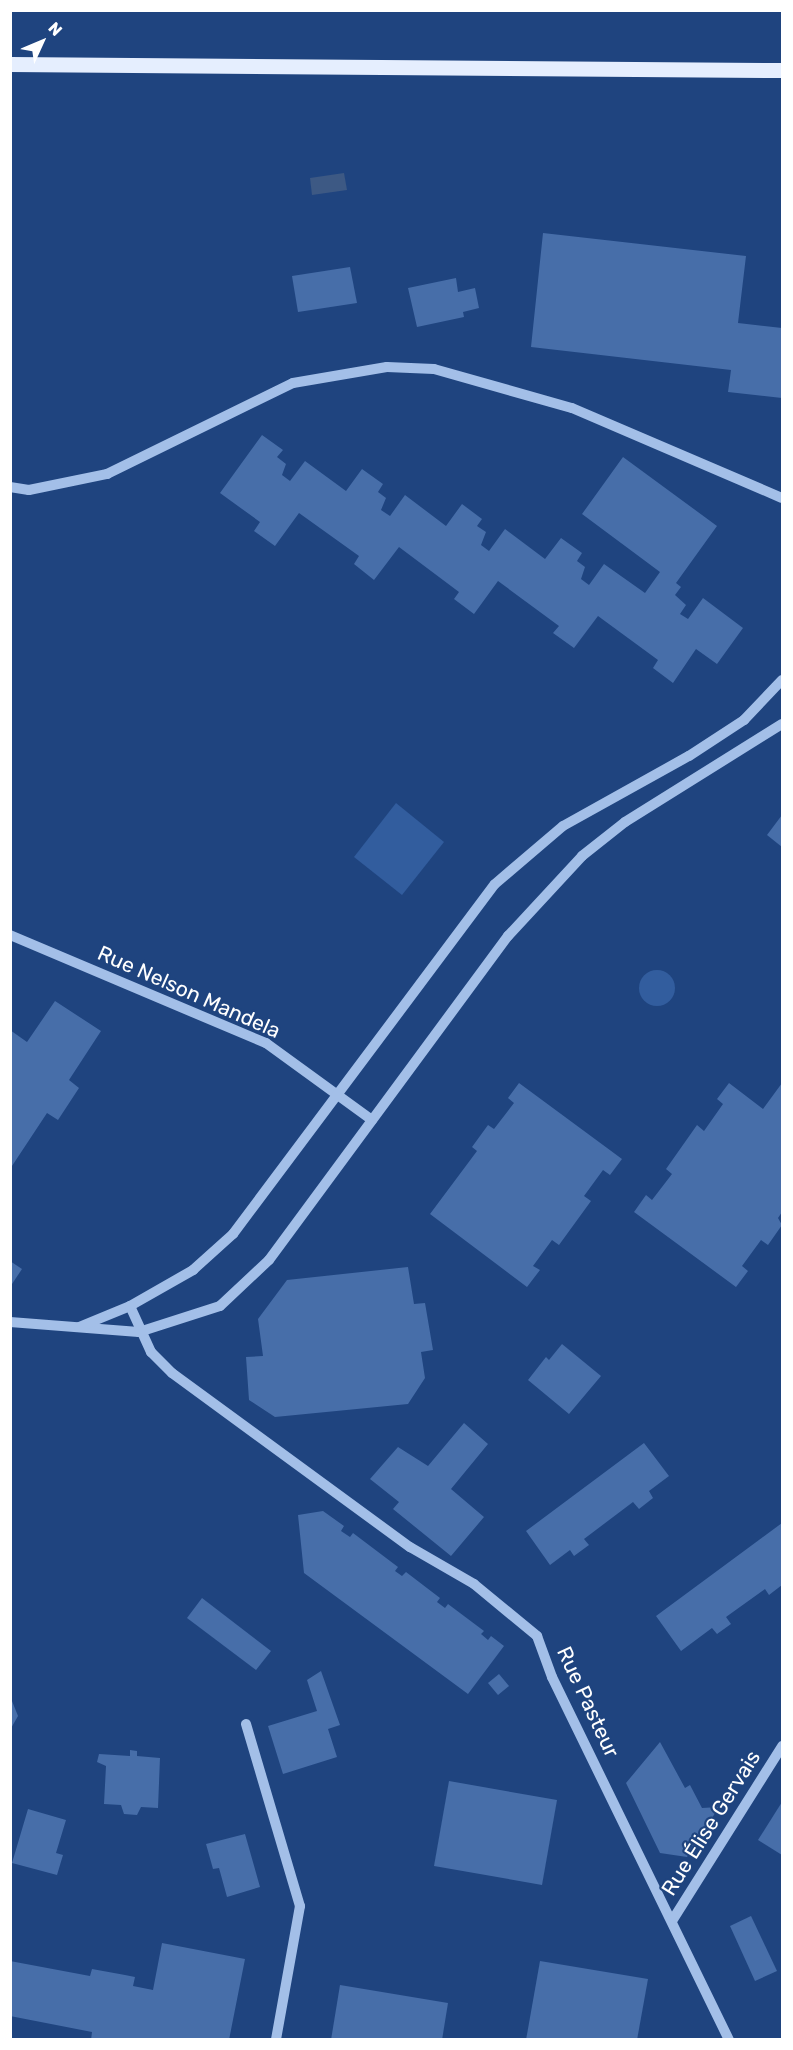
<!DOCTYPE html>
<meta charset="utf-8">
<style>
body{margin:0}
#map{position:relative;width:793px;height:2050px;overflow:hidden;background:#1f447f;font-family:Rubik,sans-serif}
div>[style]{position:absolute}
.green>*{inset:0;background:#325d9e}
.round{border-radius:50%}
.water>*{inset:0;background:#3d5984}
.building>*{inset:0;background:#476ea9}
.minor>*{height:10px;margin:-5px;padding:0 5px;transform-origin:5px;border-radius:5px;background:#a3bfe8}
.major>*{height:15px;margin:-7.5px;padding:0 7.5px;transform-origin:7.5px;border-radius:7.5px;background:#e5eefe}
span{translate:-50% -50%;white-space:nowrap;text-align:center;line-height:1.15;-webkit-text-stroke:4.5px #1f447f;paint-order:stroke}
.street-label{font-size:21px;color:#fff}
.frame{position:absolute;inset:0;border:12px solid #fff;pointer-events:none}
.north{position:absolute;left:12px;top:12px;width:60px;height:60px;-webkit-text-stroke:4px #1f447f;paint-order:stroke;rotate:46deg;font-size:16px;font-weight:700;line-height:24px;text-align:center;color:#fff}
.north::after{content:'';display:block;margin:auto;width:21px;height:27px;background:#fff;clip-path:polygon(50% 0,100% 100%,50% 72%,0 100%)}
</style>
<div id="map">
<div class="green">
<i style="clip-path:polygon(396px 803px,444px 842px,402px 895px,354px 857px)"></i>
<i class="round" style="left:639px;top:970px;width:36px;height:36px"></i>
</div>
<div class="water">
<i style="clip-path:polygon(344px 173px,347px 190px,312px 195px,310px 178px)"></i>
</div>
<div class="building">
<i style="clip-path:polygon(543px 233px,746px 256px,738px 323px,782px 328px,782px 398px,728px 392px,731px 370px,531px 347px)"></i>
<i style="clip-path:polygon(350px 267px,357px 303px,298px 312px,292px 276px)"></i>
<i style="clip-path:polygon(456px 278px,458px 292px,475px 288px,479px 308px,463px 312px,464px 317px,417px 327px,408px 288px)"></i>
<i style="clip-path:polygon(262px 435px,283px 450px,277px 457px,286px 464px,282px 475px,290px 481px,305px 461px,346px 491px,362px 469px,383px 484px,378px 492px,386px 498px,381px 510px,390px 516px,405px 495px,446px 526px,462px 504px,482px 519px,477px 526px,486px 532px,481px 545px,489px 551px,505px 529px,545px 559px,561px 538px,582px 553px,577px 561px,585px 567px,581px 579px,589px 585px,604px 564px,645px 593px,660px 572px,582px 514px,623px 457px,717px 526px,676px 583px,681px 587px,675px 595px,686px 605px,680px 614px,688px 619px,703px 598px,743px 628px,717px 664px,696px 649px,673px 683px,653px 668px,658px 660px,598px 616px,574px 648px,553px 633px,559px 626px,498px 581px,474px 614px,454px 599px,459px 592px,399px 547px,374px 580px,354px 564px,359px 556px,299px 513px,275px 546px,254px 531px,260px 522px,220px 493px)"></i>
<i style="clip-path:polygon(782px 815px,782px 847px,767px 835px)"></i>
<i style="clip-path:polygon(55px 1001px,101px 1031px,69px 1080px,79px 1088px,58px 1120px,47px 1113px,10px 1169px,10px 1030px,27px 1042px)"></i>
<i style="clip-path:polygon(519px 1083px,622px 1159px,610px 1175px,603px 1170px,584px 1196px,591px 1201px,559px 1245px,552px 1240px,533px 1266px,540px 1270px,527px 1287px,430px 1214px,477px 1151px,472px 1147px,488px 1125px,494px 1129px,514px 1103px,508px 1098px)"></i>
<i style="clip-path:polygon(729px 1083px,763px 1109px,782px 1083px,782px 1212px,778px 1218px,782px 1225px,768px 1245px,761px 1240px,742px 1266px,748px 1271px,736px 1287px,634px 1212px,646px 1195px,652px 1200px,672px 1174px,666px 1169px,697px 1125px,704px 1131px,723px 1104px,717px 1099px)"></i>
<i style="clip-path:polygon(10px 1261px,22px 1269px,10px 1287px)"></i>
<i style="clip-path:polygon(408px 1267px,414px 1304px,425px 1303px,433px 1350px,421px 1352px,425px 1378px,408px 1404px,275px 1417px,249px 1400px,246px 1357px,263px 1356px,258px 1319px,287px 1280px)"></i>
<i style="clip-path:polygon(562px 1344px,601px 1376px,569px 1414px,528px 1380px,546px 1357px,549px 1360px)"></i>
<i style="clip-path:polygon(464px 1423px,488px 1444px,451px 1489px,484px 1517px,451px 1556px,393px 1509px,399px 1502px,370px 1479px,398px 1447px,428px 1466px)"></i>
<i style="clip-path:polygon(644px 1443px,669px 1476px,649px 1491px,653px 1498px,639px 1509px,633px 1502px,584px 1539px,589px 1545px,574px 1556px,570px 1550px,550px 1565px,526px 1531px)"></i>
<i style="clip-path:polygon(323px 1511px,344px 1526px,341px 1531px,350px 1537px,353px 1533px,398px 1567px,395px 1571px,402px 1576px,406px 1572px,440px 1598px,437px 1602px,445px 1608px,448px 1604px,484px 1631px,481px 1634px,488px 1640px,491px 1636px,504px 1646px,468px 1694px,304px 1573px,298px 1515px)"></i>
<i style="clip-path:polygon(782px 1523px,782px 1585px,769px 1595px,765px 1589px,726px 1617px,731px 1624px,717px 1634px,712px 1628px,681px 1651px,656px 1616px)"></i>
<i style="clip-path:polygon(202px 1598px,271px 1651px,256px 1670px,187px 1618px)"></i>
<i style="clip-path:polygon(321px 1671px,340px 1725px,328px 1729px,337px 1757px,283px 1774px,268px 1726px,317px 1711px,307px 1680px)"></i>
<i style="clip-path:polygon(499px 1674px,509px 1686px,498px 1695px,488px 1683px)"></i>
<i style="clip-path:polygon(10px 1696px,18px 1716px,10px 1730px)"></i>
<i style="clip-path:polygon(660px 1742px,685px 1788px,690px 1785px,702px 1808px,719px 1807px,687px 1857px,660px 1853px,626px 1783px)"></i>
<i style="clip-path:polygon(130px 1750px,137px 1751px,137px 1756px,160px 1758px,158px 1808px,141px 1807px,137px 1815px,124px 1814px,121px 1805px,104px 1804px,106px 1766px,97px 1762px,99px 1754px,130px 1756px)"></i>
<i style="clip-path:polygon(449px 1781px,557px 1800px,542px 1885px,434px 1866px)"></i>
<i style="clip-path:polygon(782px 1802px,782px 1855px,758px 1840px)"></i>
<i style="clip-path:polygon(28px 1809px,66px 1820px,56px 1853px,63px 1855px,57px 1875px,12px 1863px)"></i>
<i style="clip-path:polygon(245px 1834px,260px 1887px,227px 1897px,219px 1868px,213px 1869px,206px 1844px)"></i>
<i style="clip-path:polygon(751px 1916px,777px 1971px,755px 1981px,730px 1926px)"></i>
<i style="clip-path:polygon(162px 1943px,245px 1959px,229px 2040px,91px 2040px,92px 2032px,10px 2016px,10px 1961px,90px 1976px,92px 1969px,125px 1975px,135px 1977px,133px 1986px,153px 1990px)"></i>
<i style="clip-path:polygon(540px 1961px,648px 1979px,637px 2040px,526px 2040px)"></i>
<i style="clip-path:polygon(340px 1985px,448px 2003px,442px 2040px,331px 2040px)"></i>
</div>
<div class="minor">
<i style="left:10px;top:487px;width:19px;rotate:9deg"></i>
<i style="left:29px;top:490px;width:80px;rotate:-11.6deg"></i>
<i style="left:107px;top:474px;width:207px;rotate:-26.1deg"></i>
<i style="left:293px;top:383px;width:95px;rotate:-9.7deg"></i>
<i style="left:387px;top:367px;width:47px;rotate:2.4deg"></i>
<i style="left:434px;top:369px;width:143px;rotate:15.8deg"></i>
<i style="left:572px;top:408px;width:228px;rotate:23.2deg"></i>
<i style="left:10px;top:935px;width:278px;rotate:22.9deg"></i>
<i style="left:266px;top:1043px;width:131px;rotate:36deg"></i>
<i style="left:130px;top:1306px;width:51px;rotate:65.5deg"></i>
<i style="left:151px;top:1352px;width:30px;rotate:45deg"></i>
<i style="left:172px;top:1373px;width:295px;rotate:36.2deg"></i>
<i style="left:410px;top:1547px;width:74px;rotate:30deg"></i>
<i style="left:474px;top:1584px;width:82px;rotate:39.5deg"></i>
<i style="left:537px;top:1636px;width:44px;rotate:69.9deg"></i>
<i style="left:552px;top:1677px;width:404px;rotate:64deg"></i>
<i style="left:10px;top:1322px;width:129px;rotate:4.4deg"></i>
<i style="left:139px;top:1332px;width:85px;rotate:-17.8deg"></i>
<i style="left:220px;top:1306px;width:67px;rotate:-43.2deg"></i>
<i style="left:269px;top:1260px;width:403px;rotate:-53.6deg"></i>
<i style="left:508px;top:936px;width:109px;rotate:-47.2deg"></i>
<i style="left:582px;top:856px;width:55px;rotate:-38.3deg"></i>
<i style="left:625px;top:822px;width:185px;rotate:-32deg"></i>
<i style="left:79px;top:1327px;width:55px;rotate:-22.4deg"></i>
<i style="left:130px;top:1306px;width:73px;rotate:-29.7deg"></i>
<i style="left:193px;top:1270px;width:54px;rotate:-42deg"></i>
<i style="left:233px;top:1234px;width:437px;rotate:-53.2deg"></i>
<i style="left:495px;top:884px;width:89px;rotate:-40.5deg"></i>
<i style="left:563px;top:826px;width:144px;rotate:-29.1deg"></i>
<i style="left:689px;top:756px;width:66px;rotate:-33.2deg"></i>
<i style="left:744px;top:720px;width:55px;rotate:-46.5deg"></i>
<i style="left:246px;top:1724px;width:190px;rotate:73.5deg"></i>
<i style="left:300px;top:1906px;width:136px;rotate:100.2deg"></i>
<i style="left:672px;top:1921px;width:207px;rotate:-57.8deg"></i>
</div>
<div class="major">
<i style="left:10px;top:64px;width:772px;rotate:0.45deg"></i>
</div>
<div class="street-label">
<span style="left:189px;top:992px;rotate:24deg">Rue Nelson Mandela</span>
<span style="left:588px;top:1702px;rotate:65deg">Rue Pasteur</span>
<span style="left:711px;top:1823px;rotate:-58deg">Rue Élise Gervais</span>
</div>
<div class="frame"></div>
<div class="north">N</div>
</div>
